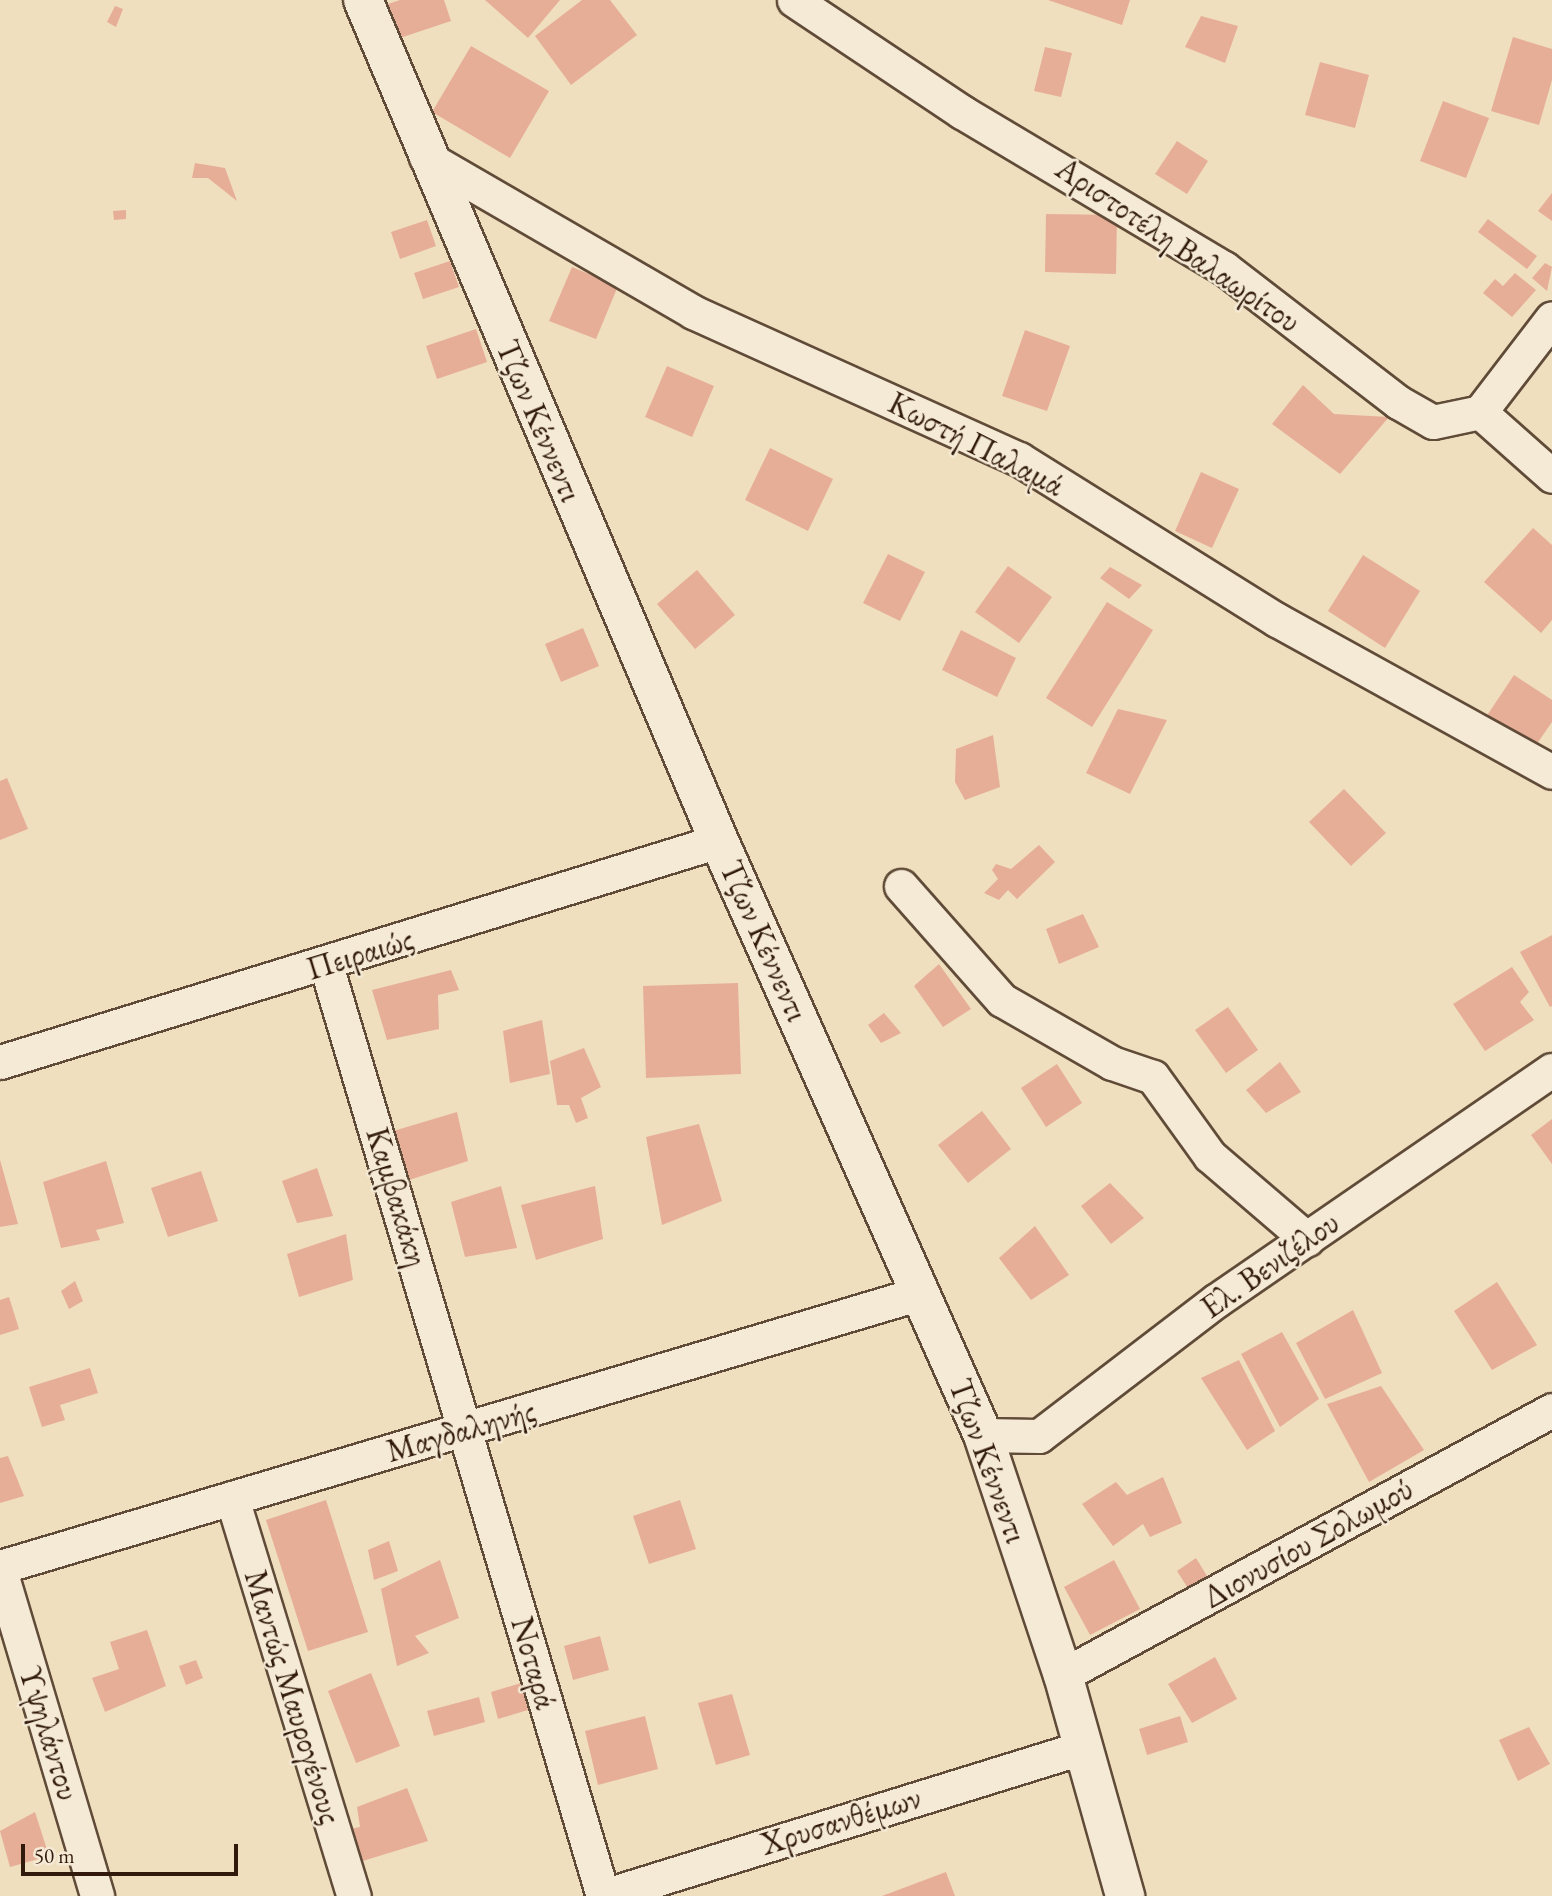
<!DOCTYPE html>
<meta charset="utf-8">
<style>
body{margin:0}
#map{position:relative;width:1552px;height:1896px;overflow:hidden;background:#efdfbe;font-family:"EB Garamond",serif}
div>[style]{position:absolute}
.building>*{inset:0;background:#e7ae97}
.roads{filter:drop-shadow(2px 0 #604b38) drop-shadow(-2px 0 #604b38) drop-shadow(0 2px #604b38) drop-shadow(0 -2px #604b38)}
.street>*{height:33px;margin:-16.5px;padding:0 16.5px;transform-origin:16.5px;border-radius:16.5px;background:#f5ead5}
.secondary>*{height:38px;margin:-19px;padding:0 19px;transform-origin:19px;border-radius:19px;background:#f5ead5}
span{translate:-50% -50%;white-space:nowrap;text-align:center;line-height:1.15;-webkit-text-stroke:5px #f5ead5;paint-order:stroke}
.street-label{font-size:32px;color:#311a0c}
.scale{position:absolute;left:21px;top:1844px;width:217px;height:32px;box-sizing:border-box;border:4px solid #311a0c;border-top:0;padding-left:9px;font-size:21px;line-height:24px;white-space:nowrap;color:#311a0c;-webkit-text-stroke:5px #f5ead5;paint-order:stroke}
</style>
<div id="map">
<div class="building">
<i style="clip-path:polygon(400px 0,444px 0,451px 21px,397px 39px,385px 5px)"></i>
<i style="clip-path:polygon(485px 0,560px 0,528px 38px)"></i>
<i style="clip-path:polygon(582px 0,610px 0,637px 35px,571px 85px,535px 36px)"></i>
<i style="clip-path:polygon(1048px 0,1130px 0,1122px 25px)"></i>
<i style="clip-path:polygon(115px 6px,123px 9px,116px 27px,107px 22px)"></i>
<i style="clip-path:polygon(1201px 16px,1238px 26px,1225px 63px,1185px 47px)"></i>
<i style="clip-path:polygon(1513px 37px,1552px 49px,1552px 80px,1539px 125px,1491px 111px)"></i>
<i style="clip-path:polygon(471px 46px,549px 91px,510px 158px,432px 112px)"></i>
<i style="clip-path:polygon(1045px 47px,1072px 53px,1061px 97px,1034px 91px)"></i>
<i style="clip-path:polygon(1320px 62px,1369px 75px,1355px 128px,1305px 115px)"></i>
<i style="clip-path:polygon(1443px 101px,1489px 118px,1466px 178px,1420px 161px)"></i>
<i style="clip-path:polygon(1177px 141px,1208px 161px,1187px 194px,1155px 174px)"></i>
<i style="clip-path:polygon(195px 163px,225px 168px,237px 201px,208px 178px,192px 178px)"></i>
<i style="clip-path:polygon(1552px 193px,1552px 221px,1538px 211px)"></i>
<i style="clip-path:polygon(126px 210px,126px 219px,114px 220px,113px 211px)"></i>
<i style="clip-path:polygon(1046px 214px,1117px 215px,1116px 274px,1045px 272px)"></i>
<i style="clip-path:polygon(1488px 219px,1537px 256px,1527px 269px,1478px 232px)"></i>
<i style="clip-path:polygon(427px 220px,436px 246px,400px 259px,391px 232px)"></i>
<i style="clip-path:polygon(450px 261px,459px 287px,423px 299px,414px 273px)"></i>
<i style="clip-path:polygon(1545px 263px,1552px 267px,1547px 291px,1532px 278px)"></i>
<i style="clip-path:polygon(572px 267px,618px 286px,596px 339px,549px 321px)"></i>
<i style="clip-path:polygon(1515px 273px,1536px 290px,1512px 317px,1483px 293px,1495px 279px,1503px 286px)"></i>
<i style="clip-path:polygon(476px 329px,487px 362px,437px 379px,426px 346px)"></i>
<i style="clip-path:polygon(1025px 330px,1070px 346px,1047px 411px,1002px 396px)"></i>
<i style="clip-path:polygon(667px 366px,714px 386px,692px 437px,645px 417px)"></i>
<i style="clip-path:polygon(1303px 385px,1334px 414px,1389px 417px,1340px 474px,1272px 424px)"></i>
<i style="clip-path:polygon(770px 448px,833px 479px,808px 531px,745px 500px)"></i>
<i style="clip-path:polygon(1201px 472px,1239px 489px,1212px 548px,1175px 531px)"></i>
<i style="clip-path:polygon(1533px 528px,1552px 545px,1552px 620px,1541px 633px,1484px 582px)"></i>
<i style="clip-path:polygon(888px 554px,925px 572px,900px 621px,863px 603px)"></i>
<i style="clip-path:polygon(1363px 555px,1420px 591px,1385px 648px,1328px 611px)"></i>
<i style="clip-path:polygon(1008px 566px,1052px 597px,1019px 643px,975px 612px)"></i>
<i style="clip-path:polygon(1110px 567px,1142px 585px,1129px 599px,1100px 578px)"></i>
<i style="clip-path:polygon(697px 570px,735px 615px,695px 649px,657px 604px)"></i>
<i style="clip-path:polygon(1107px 602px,1153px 630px,1092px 727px,1046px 698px)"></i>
<i style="clip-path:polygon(583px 628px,599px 666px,561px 682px,545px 644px)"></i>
<i style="clip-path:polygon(961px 630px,1016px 658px,997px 697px,942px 670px)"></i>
<i style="clip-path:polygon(1514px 675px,1552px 700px,1552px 722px,1534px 748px,1486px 717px)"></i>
<i style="clip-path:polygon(1118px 709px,1167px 720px,1130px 794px,1086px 773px)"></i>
<i style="clip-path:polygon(993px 735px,1000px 787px,965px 800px,955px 782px,956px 749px)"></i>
<i style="clip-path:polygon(7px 778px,28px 829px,0 840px,0 781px)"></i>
<i style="clip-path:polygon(1344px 789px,1386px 833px,1351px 866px,1309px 822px)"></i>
<i style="clip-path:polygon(1039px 845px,1055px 862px,1017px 899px,1008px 890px,999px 900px,984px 893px,998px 879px,992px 870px,996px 864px,1011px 869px)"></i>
<i style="clip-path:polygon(1083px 914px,1099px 947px,1059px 964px,1046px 929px)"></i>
<i style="clip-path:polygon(1552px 935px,1552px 1006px,1550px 1007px,1520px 952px)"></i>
<i style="clip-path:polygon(939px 964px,971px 1009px,943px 1027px,914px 986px)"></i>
<i style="clip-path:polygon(1512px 967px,1529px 992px,1520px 1002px,1534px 1020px,1485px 1051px,1453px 1004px)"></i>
<i style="clip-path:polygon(451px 970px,459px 990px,438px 995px,439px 1029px,387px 1040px,372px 990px)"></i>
<i style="clip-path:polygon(738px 983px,741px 1074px,646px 1078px,643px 986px)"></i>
<i style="clip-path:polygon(1228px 1007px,1258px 1050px,1226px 1073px,1195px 1030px)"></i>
<i style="clip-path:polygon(884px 1013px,901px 1033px,881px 1043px,868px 1025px)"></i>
<i style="clip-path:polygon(542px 1020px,550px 1074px,510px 1083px,503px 1031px)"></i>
<i style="clip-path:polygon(584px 1048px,601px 1087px,581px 1098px,588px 1118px,576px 1123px,569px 1105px,557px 1105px,550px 1061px)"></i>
<i style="clip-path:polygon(1280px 1062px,1301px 1092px,1266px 1113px,1246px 1090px)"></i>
<i style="clip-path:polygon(1057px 1064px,1082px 1103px,1046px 1127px,1021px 1088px)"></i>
<i style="clip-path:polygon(982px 1111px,1011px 1149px,968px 1183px,938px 1145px)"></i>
<i style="clip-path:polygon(457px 1112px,468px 1161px,406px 1181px,390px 1132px)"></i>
<i style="clip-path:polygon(1552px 1119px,1552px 1164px,1531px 1135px)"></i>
<i style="clip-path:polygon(699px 1124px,722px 1201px,662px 1225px,646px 1137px)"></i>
<i style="clip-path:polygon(0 1160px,18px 1224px,0 1227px)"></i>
<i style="clip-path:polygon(106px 1161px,124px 1223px,96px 1230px,100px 1240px,61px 1248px,43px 1182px)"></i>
<i style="clip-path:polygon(317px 1168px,333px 1216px,297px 1223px,282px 1181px)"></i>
<i style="clip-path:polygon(201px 1171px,218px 1221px,168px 1237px,151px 1188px)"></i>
<i style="clip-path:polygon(1110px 1183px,1144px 1218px,1111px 1244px,1081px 1206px)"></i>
<i style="clip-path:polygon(501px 1186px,517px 1248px,465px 1257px,451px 1202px)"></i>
<i style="clip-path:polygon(595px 1186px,603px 1239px,536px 1260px,521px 1205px)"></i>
<i style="clip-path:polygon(1035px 1226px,1069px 1275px,1031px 1300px,999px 1258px)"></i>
<i style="clip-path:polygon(346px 1234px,353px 1280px,299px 1297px,287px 1254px)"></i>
<i style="clip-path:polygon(75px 1281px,83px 1301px,69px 1309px,61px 1291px)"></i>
<i style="clip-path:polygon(1497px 1282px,1537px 1345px,1492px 1370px,1454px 1311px)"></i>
<i style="clip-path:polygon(9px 1297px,19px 1329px,0 1335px,0 1300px)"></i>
<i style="clip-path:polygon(1353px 1310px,1382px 1373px,1325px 1399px,1296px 1343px)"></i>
<i style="clip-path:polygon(1282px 1332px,1319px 1399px,1280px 1427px,1241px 1354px)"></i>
<i style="clip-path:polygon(1239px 1360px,1275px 1431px,1247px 1450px,1201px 1378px)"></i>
<i style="clip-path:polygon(90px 1368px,98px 1393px,60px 1405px,65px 1420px,42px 1427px,29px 1387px)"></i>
<i style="clip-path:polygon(1381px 1386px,1424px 1450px,1369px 1482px,1327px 1404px)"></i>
<i style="clip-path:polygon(8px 1456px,24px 1496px,0 1503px,0 1458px)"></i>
<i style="clip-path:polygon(1163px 1477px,1182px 1523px,1150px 1537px,1143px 1524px,1113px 1546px,1082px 1504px,1116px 1482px,1127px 1495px)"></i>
<i style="clip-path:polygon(326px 1500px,368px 1632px,308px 1651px,266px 1520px)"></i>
<i style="clip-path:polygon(680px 1500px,696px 1549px,649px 1564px,633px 1516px)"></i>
<i style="clip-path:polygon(389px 1541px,398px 1571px,374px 1580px,368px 1550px)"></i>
<i style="clip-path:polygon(1196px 1558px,1215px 1589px,1196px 1601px,1177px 1571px)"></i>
<i style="clip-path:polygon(440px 1560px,459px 1618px,415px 1636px,429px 1653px,397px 1666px,381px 1589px)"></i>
<i style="clip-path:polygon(1114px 1560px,1140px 1609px,1090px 1635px,1064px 1587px)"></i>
<i style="clip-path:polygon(147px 1630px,166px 1686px,105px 1712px,92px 1678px,119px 1669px,110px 1642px)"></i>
<i style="clip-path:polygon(600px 1636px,609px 1670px,573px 1680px,564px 1646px)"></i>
<i style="clip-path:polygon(1215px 1657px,1237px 1699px,1192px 1723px,1168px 1684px)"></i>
<i style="clip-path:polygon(196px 1660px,203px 1678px,186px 1685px,179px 1666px)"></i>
<i style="clip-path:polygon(371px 1673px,400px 1746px,356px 1763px,328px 1691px)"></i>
<i style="clip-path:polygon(521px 1683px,528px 1710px,498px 1719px,491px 1692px)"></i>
<i style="clip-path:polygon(732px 1694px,750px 1755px,716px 1765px,698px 1703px)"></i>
<i style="clip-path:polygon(479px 1697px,485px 1722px,434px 1736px,427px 1711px)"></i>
<i style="clip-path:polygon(645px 1716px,658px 1769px,598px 1785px,585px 1731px)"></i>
<i style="clip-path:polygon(1180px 1716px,1188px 1742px,1147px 1755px,1139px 1729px)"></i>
<i style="clip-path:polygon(1529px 1727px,1550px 1764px,1518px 1781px,1499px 1740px)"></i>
<i style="clip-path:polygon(407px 1788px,428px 1841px,353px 1864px,339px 1831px,360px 1827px,357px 1807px)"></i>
<i style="clip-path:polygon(35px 1812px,49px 1856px,10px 1867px,0 1831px)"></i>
<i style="clip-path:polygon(946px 1872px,955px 1896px,882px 1896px)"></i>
</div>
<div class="roads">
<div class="street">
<i style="left:794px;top:0;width:202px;rotate:33.7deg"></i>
<i style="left:962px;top:112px;width:305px;rotate:30.8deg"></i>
<i style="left:1224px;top:268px;width:220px;rotate:37.6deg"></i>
<i style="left:1398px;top:402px;width:40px;rotate:29.7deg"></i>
<i style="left:1433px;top:422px;width:48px;rotate:-12deg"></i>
<i style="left:1480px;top:412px;width:96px;rotate:41.6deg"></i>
<i style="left:426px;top:157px;width:309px;rotate:30.1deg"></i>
<i style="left:693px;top:312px;width:358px;rotate:24.3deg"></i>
<i style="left:1019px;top:459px;width:304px;rotate:32deg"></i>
<i style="left:1277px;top:620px;width:314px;rotate:28.9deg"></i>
<i style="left:1480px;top:412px;width:118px;rotate:-52.5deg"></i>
<i style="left:901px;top:886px;width:152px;rotate:48.5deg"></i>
<i style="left:1002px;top:1000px;width:127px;rotate:29.8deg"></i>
<i style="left:1112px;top:1063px;width:43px;rotate:18.9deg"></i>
<i style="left:1153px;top:1077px;width:97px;rotate:54.2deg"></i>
<i style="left:1210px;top:1156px;width:128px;rotate:40.6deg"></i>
<i style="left:326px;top:965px;width:971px;rotate:73.43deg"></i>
<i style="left:603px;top:1896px;width:499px;rotate:-17.2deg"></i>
<i style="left:0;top:1062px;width:752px;rotate:-17.09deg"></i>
<i style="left:983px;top:1435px;width:56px;rotate:1deg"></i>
<i style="left:1039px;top:1436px;width:224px;rotate:-37.4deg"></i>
<i style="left:1217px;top:1300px;width:406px;rotate:-34.5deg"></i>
<i style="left:232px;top:1498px;width:416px;rotate:73deg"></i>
<i style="left:0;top:1567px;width:961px;rotate:-16.57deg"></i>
<i style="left:0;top:1570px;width:340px;rotate:73.4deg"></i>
<i style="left:1063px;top:1675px;width:556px;rotate:-28.45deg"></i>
</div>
<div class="secondary">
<i style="left:363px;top:0;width:913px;rotate:67.06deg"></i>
<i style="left:719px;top:841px;width:650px;rotate:66.04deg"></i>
<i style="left:983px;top:1435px;width:253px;rotate:71.6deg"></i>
<i style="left:1063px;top:1675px;width:230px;rotate:74.3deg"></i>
</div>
</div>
<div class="street-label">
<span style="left:1178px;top:245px;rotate:34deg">Αριστοτέλη Βαλαωρίτου</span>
<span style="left:539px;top:421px;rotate:67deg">Τζων Κέννεντι</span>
<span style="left:976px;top:444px;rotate:27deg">Κωστή Παλαμά</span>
<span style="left:764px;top:941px;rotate:66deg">Τζων Κέννεντι</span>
<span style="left:360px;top:954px;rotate:-17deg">Πειραιώς</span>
<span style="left:397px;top:1197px;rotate:73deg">Καμβακάκη</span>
<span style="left:1270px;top:1265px;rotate:-35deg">Ελ. Βενιζέλου</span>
<span style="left:461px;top:1431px;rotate:-16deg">Μαγδαληνής</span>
<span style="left:988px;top:1461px;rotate:70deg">Τζων Κέννεντι</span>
<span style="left:1308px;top:1543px;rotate:-29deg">Διονυσίου Σολωμού</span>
<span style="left:534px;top:1663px;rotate:74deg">Νοταρά</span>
<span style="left:293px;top:1697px;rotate:73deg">Μαντώς Μαυρογένους</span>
<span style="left:49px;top:1733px;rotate:73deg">Υψηλάντου</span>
<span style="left:841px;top:1821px;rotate:-17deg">Χρυσανθέμων</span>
</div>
<div class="scale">50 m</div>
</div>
